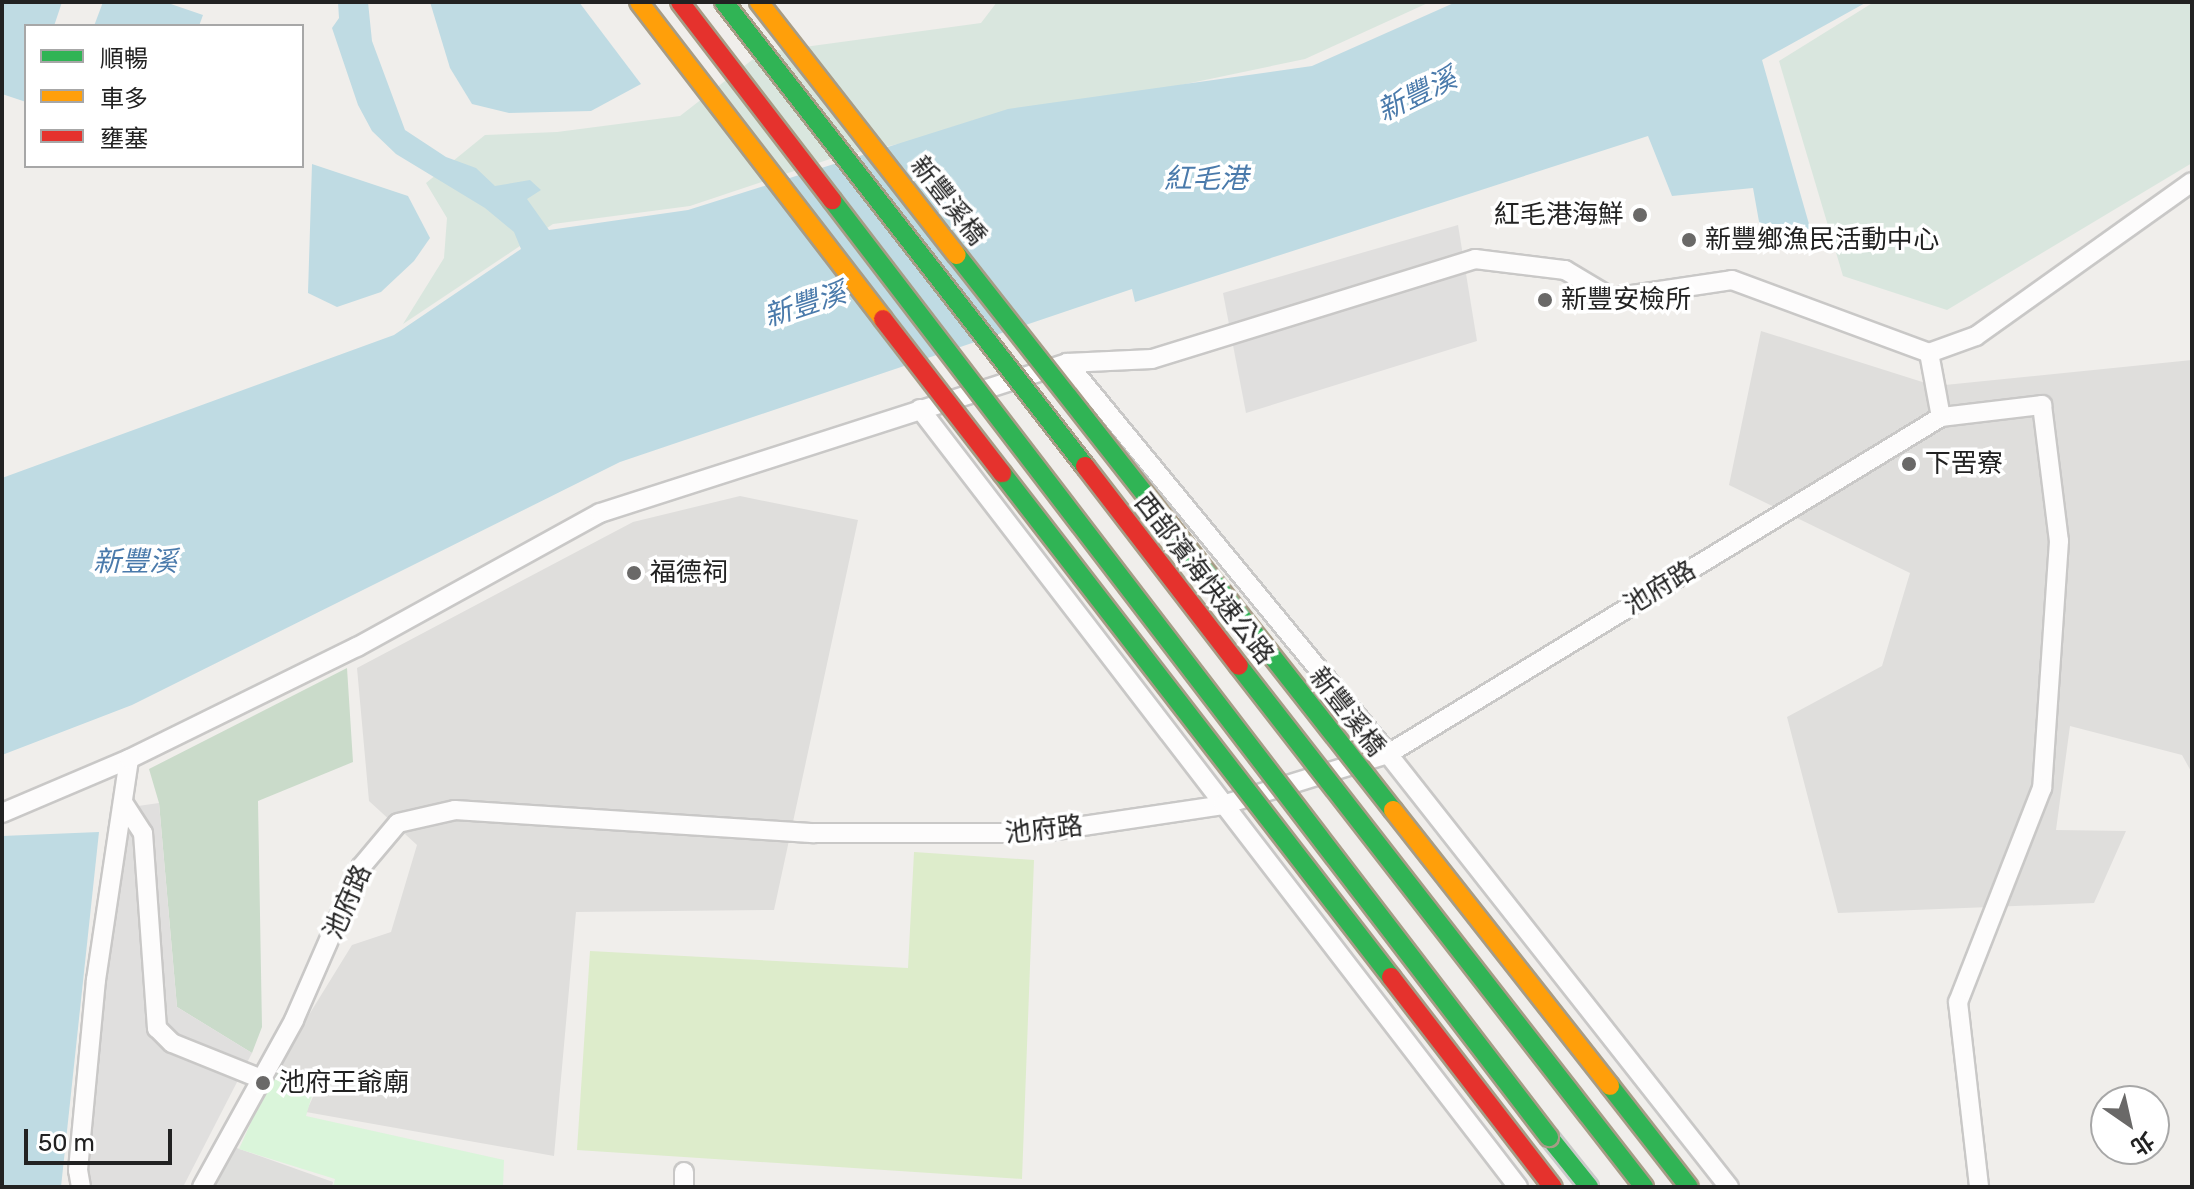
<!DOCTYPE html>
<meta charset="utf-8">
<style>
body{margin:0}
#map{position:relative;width:2194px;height:1189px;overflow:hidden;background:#f0eeeb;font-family:Rubik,"Noto Sans TC",sans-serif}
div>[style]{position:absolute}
.residential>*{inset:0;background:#dfdedc}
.religious>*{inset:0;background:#dededc}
.grass>*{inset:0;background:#ddeccb}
.wetland>*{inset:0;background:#d9e6de}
.cemetery>*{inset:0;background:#cadbca}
.park>*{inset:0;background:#daf5da}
.parking>*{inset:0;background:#e0dfde}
.water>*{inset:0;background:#bfdbe3}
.roads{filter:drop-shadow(2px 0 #c9c8c7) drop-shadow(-2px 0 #c9c8c7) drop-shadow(0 2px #c9c8c7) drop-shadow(0 -2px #c9c8c7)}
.street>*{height:18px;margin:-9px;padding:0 9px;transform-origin:9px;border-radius:9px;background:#fdfcfc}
.fast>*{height:18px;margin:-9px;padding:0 9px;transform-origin:9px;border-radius:9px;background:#30b455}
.bridges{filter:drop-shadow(2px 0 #a79c86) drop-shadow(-2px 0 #a79c86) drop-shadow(0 2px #a79c86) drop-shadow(0 -2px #a79c86)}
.fast-bridge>*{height:18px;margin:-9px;padding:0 9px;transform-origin:9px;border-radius:9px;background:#30b455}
.slow-bridge>*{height:18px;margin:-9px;padding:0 9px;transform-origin:9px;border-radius:9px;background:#ff9f0a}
.jam-bridge>*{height:18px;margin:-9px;padding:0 9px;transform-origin:9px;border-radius:9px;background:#e5322d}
.dots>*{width:22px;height:22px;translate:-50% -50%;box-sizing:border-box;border:4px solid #fff;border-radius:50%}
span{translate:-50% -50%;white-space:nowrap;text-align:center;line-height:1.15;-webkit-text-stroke:7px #fff;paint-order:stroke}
.street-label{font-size:26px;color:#222}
.poi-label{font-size:26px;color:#222}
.right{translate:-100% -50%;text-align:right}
.left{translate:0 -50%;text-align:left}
.water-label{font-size:28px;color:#4a7aab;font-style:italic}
.frame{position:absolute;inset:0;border:4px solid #222;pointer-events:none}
.legend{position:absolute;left:24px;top:24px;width:280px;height:144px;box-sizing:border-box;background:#fff;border:2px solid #a7a7a7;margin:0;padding:10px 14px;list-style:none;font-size:24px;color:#222}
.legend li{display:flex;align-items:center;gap:16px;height:40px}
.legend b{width:40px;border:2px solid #a7a7a7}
.north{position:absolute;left:2090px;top:1085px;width:80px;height:80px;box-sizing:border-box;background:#fff;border:2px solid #a7a7a7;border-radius:50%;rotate:146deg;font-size:22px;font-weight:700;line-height:32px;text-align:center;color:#222}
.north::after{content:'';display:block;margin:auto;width:28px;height:36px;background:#6a6968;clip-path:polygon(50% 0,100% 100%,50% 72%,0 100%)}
.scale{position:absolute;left:24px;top:1129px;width:148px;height:36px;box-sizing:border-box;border:4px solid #222;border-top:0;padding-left:10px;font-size:24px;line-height:28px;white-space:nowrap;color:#222;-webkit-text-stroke:6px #fff;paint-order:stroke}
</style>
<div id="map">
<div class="residential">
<i style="clip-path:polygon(1761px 331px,1935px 386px,2192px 360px,2192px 773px,2182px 755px,2070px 726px,2056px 830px,2126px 831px,2094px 903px,1838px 913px,1787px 717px,1882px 666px,1910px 573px,1729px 485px)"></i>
<i style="clip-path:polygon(740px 496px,858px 520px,774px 910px,576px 912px,554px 1156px,306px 1112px,320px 1082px,278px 1065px,352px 945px,391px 932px,417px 845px,369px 801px,357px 668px,633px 522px)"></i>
</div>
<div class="religious">
<i style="clip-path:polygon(231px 1146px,333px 1182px,332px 1187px,215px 1187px)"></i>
</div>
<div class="grass">
<i style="clip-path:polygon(914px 852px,1034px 860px,1022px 1179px,577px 1150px,590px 951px,908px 968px)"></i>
</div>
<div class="wetland">
<i style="clip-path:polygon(997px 2px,1430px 2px,1305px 59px,836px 157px,690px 206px,553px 224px,403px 324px,444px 258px,447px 218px,426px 183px,485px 135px,557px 132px,680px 116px,761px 53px,981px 23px)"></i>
<i style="clip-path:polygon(1874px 2px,2192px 2px,2192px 163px,1947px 310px,1843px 276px,1779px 61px)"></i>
</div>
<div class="cemetery">
<i style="clip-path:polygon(347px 668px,353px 762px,258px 801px,262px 1027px,252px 1053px,177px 1007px,159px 803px,149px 769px)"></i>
</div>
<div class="park">
<i style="clip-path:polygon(275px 1069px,315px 1085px,306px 1116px,504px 1160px,503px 1187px,333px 1187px,335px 1179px,239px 1149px)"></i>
</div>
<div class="parking">
<i style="clip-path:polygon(1458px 225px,1477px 341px,1246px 413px,1223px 293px)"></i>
<i style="clip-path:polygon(159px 803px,177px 1007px,252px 1053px,183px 1187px,72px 1187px,91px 951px,110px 810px)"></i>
</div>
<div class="water">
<i style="clip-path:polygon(2px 2px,62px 2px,54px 26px,26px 26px,26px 102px,2px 94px)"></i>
<i style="clip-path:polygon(103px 2px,165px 2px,203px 15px,199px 26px,94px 26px)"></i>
<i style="clip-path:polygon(338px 2px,368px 2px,372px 41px,405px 130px,446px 157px,476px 168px,495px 186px,530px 180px,541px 190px,527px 199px,549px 230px,688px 210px,1008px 109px,1312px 66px,1456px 2px,1867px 2px,1762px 60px,1817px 252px,1763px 244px,1753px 188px,1672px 196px,1648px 136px,1135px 302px,1132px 289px,620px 462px,132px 705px,2px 755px,2px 478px,394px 335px,521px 249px,514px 232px,485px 208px,396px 154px,372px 131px,358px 105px,332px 28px,339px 18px)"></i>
<i style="clip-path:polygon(430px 2px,579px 2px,641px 84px,591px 111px,509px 113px,472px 104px,450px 68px)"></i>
<i style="clip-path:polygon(312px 164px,408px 196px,430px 238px,414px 261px,381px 292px,337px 307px,308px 293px)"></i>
<i style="clip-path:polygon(99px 832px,61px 1187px,2px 1187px,2px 836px)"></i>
</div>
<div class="roads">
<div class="street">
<i style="left:1067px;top:363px;width:506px;rotate:50.61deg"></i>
<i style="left:1388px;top:754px;width:551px;rotate:51.78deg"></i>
<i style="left:920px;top:409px;width:981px;rotate:52.45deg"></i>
<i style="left:1941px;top:417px;width:102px;rotate:-6.8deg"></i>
<i style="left:2042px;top:405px;width:137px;rotate:82.9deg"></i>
<i style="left:2059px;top:541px;width:248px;rotate:93.9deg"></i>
<i style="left:2042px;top:788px;width:230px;rotate:111.4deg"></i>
<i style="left:1958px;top:1002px;width:186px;rotate:83.5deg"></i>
<i style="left:124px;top:804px;width:35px;rotate:57deg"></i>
<i style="left:143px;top:833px;width:196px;rotate:85.9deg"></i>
<i style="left:157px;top:1028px;width:21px;rotate:45deg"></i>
<i style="left:172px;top:1043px;width:94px;rotate:21.9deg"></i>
<i style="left:2px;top:813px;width:138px;rotate:-23deg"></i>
<i style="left:81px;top:1187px;width:17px;rotate:-100deg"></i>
<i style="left:78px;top:1170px;width:191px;rotate:-84.6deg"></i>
<i style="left:96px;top:980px;width:223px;rotate:-81.5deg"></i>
<i style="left:129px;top:759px;width:254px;rotate:-26.2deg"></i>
<i style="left:357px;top:647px;width:277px;rotate:-28.9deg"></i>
<i style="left:600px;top:513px;width:490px;rotate:-17.8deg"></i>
<i style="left:1067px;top:363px;width:85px;rotate:-2.7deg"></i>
<i style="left:1152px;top:359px;width:338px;rotate:-17.2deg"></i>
<i style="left:1475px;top:259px;width:91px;rotate:7deg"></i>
<i style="left:1565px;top:270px;width:55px;rotate:30.8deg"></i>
<i style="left:1612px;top:298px;width:121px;rotate:-8.5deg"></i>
<i style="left:1732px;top:280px;width:210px;rotate:20.3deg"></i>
<i style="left:1929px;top:353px;width:50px;rotate:-19.9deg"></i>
<i style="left:1976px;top:336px;width:265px;rotate:-35.5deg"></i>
<i style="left:202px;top:1187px;width:191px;rotate:-61.1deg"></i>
<i style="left:294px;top:1020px;width:167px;rotate:-66.4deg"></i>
<i style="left:361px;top:867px;width:57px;rotate:-49.9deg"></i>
<i style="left:398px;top:823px;width:58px;rotate:-12.8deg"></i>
<i style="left:455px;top:810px;width:360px;rotate:3.7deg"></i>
<i style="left:814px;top:833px;width:222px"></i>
<i style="left:1036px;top:833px;width:189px;rotate:-8.5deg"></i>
<i style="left:1223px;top:805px;width:173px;rotate:-17.2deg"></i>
<i style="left:1388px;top:754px;width:648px;rotate:-31.36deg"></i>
<i style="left:1941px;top:417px;width:65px;rotate:-100.6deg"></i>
<i style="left:684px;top:1187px;width:15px;rotate:-90deg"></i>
</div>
<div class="fast">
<i style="left:1549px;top:1137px;width:64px;rotate:51.3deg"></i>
</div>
</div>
<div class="bridges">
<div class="fast-bridge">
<i style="left:724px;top:2px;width:588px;rotate:52.12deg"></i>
<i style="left:832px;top:200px;width:1180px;rotate:52.58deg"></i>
<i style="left:957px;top:255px;width:706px;rotate:51.85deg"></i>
<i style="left:1002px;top:473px;width:637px;rotate:52.34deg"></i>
<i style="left:1239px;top:666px;width:660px;rotate:52.14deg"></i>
<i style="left:1610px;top:1086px;width:128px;rotate:52deg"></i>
</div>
<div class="slow-bridge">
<i style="left:639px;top:2px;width:400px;rotate:52.4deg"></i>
<i style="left:759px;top:2px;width:321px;rotate:52deg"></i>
<i style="left:1393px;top:810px;width:351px;rotate:51.8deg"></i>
</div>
<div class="jam-bridge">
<i style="left:680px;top:2px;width:250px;rotate:52.5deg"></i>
<i style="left:883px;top:319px;width:195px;rotate:52.3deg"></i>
<i style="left:1085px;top:466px;width:252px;rotate:52.4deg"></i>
<i style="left:1391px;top:977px;width:265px;rotate:52.4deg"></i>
</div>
</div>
<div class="dots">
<i style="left:1640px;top:215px;background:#6a6968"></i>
<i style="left:1689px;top:240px;background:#6a6968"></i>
<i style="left:1545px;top:300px;background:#6a6968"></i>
<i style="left:1909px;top:464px;background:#6a6968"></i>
<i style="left:634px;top:573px;background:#6a6968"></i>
<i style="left:263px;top:1083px;background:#6a6968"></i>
</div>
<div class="street-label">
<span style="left:948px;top:201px;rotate:52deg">新豐溪橋</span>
<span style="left:1204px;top:579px;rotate:52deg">西部濱海快速公路</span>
<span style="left:1660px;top:588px;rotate:-31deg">池府路</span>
<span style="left:1347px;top:712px;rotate:52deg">新豐溪橋</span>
<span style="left:1044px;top:830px;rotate:-6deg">池府路</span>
<span style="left:348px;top:902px;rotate:-66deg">池府路</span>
</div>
<div class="poi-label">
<span class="right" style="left:1624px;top:215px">紅毛港海鮮</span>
<span class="left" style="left:1705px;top:240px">新豐鄉漁民活動中心</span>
<span class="left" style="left:1561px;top:300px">新豐安檢所</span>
<span class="left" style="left:1925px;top:464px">下罟寮</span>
<span class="left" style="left:650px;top:573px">福德祠</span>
<span class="left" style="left:279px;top:1083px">池府王爺廟</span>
</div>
<div class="water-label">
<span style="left:1417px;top:95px;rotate:-26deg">新豐溪</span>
<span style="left:1206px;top:179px">紅毛港</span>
<span style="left:805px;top:305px;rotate:-18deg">新豐溪</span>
<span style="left:135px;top:562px">新豐溪</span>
</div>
<div class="frame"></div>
<ul class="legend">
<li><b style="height:10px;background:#30b455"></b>順暢</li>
<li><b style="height:10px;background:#ff9f0a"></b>車多</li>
<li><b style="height:10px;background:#e5322d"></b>壅塞</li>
</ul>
<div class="north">北</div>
<div class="scale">50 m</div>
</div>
